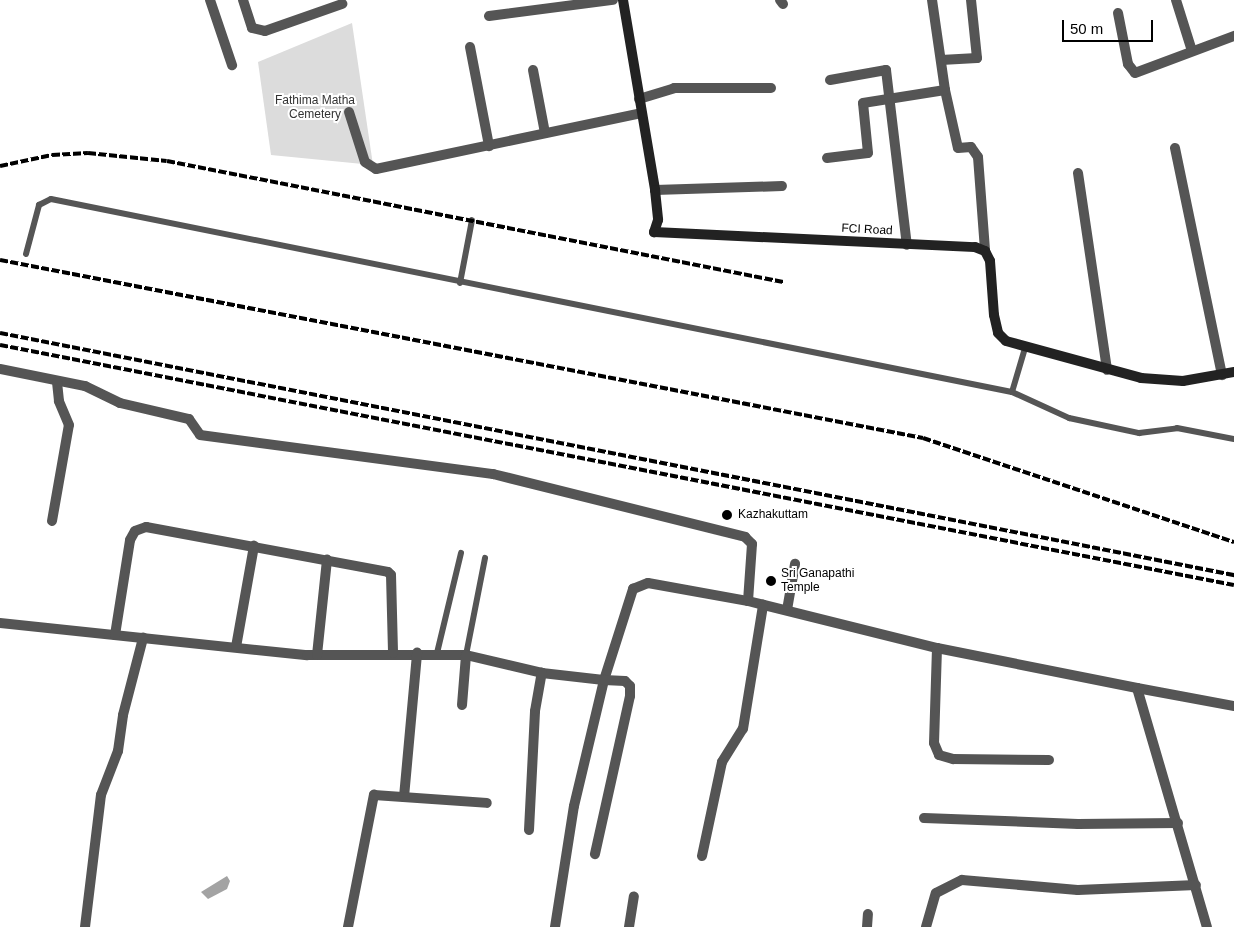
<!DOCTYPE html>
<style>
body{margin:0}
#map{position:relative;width:1234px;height:927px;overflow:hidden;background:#fff;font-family:Helvetica,sans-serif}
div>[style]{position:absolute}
.green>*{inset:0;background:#dcdcdc}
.water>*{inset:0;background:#a3a3a3}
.lane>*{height:6px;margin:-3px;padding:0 3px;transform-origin:3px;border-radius:3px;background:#555}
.street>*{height:10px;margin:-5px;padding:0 5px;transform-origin:5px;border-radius:5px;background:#555}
.secondary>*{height:10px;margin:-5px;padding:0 5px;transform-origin:5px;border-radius:5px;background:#222}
.rail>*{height:4px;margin-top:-2px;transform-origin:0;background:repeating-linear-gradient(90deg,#000 0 8px,transparent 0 10.5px)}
.dots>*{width:14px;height:14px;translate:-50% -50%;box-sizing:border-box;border:2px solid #fff;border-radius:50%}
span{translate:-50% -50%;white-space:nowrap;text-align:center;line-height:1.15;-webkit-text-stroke:4px #fff;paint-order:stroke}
.park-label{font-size:12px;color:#333}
.street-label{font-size:12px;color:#000}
.poi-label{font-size:12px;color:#000}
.left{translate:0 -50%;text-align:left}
.scale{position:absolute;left:1062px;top:20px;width:91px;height:22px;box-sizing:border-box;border:2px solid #000;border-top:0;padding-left:6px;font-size:15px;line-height:18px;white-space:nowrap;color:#000;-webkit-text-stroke:4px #fff;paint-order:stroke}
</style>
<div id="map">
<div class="green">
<i style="clip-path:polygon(352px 23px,373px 165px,271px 155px,258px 62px)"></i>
</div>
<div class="water">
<i style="clip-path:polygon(227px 876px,230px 881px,227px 889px,208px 899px,201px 892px)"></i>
</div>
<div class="lane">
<i style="left:26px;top:254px;width:51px;rotate:-75.1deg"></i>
<i style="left:39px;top:205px;width:13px;rotate:-27deg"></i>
<i style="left:51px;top:199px;width:980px;rotate:11.36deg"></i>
<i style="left:1012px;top:392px;width:63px;rotate:24.5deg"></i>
<i style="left:1069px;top:418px;width:72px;rotate:12.1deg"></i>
<i style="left:1139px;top:433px;width:38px;rotate:-7deg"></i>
<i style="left:1177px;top:428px;width:58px;rotate:10.9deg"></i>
<i style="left:460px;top:283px;width:64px;rotate:-79.2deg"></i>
<i style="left:1012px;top:392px;width:46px;rotate:-73.5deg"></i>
<i style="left:437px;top:653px;width:103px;rotate:-76.5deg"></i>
<i style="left:466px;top:655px;width:99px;rotate:-78.9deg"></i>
</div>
<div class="street">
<i style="left:210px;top:0;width:69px;rotate:71.3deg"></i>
<i style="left:243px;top:0;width:29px;rotate:72deg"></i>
<i style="left:252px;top:28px;width:13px;rotate:13deg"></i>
<i style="left:265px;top:31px;width:82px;rotate:-19.3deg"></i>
<i style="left:780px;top:0;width:5px;rotate:53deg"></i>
<i style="left:1176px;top:0;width:53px;rotate:72.6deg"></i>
<i style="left:1118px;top:13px;width:52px;rotate:78.9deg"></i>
<i style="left:1128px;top:64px;width:11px;rotate:52deg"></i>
<i style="left:1135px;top:73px;width:106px;rotate:-20.5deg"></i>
<i style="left:489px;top:16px;width:125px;rotate:-7.4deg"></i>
<i style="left:470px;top:47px;width:101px;rotate:79.1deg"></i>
<i style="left:941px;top:60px;width:36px;rotate:-3deg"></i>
<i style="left:977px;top:58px;width:58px;rotate:-95.9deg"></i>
<i style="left:533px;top:70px;width:64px;rotate:79.2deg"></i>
<i style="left:830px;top:80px;width:57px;rotate:-10.1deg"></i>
<i style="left:886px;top:70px;width:176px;rotate:83.2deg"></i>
<i style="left:945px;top:90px;width:59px;rotate:77.4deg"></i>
<i style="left:958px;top:148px;width:13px;rotate:-4deg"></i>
<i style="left:971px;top:147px;width:12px;rotate:55deg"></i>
<i style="left:978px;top:157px;width:94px;rotate:85.7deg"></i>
<i style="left:639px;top:99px;width:37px;rotate:-17deg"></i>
<i style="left:674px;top:88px;width:97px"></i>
<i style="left:349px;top:112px;width:52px;rotate:72.3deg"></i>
<i style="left:365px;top:162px;width:13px;rotate:32deg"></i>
<i style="left:376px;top:169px;width:271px;rotate:-11.9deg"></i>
<i style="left:1175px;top:148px;width:232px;rotate:78.3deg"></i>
<i style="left:827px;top:158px;width:41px;rotate:-7deg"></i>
<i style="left:868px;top:153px;width:50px;rotate:-95.7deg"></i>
<i style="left:863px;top:103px;width:83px;rotate:-9deg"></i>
<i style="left:945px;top:90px;width:91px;rotate:-98.2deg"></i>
<i style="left:1078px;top:173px;width:199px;rotate:81.6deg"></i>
<i style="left:655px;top:190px;width:127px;rotate:-1.8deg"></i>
<i style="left:0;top:369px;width:87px;rotate:11.3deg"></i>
<i style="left:85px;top:386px;width:39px;rotate:26deg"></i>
<i style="left:120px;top:403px;width:71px;rotate:13.1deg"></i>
<i style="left:189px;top:419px;width:19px;rotate:55deg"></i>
<i style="left:200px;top:435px;width:296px;rotate:7.6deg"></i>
<i style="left:493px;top:474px;width:260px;rotate:14deg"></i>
<i style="left:745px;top:537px;width:10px;rotate:45deg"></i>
<i style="left:752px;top:544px;width:57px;rotate:94deg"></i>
<i style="left:52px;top:521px;width:97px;rotate:-80deg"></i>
<i style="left:69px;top:425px;width:26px;rotate:-113deg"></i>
<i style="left:59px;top:401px;width:19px;rotate:-96deg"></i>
<i style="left:787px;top:610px;width:47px;rotate:-80.1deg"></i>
<i style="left:0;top:623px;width:309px;rotate:6deg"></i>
<i style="left:307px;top:655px;width:159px"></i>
<i style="left:466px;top:655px;width:78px;rotate:13.3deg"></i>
<i style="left:542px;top:673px;width:62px;rotate:6.4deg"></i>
<i style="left:604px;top:680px;width:96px;rotate:-72.3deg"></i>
<i style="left:633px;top:589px;width:16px;rotate:-22deg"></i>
<i style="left:648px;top:583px;width:102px;rotate:10.2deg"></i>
<i style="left:748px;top:601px;width:195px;rotate:14deg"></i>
<i style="left:937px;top:648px;width:204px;rotate:11.3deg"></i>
<i style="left:1137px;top:688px;width:249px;rotate:73.7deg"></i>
<i style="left:115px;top:635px;width:96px;rotate:-81deg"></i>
<i style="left:130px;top:540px;width:10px;rotate:-61deg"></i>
<i style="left:135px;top:531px;width:12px;rotate:-20deg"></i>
<i style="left:146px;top:527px;width:246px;rotate:10.5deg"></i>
<i style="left:388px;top:572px;width:4px;rotate:45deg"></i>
<i style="left:391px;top:575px;width:78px;rotate:88.5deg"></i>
<i style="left:236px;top:647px;width:103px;rotate:-79.9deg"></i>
<i style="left:937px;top:648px;width:95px;rotate:91.8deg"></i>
<i style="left:934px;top:743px;width:13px;rotate:67deg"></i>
<i style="left:939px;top:755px;width:15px;rotate:16deg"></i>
<i style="left:953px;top:759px;width:96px;rotate:0.6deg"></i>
<i style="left:317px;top:655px;width:96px;rotate:-84deg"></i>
<i style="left:1137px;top:688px;width:99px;rotate:10.5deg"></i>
<i style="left:462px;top:705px;width:50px;rotate:-85.4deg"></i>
<i style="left:404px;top:797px;width:145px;rotate:-84.8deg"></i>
<i style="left:924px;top:818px;width:154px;rotate:2.2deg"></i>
<i style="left:1078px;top:824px;width:100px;rotate:-0.6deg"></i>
<i style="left:529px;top:830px;width:119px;rotate:-87.1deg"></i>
<i style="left:535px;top:711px;width:39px;rotate:-80deg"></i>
<i style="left:702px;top:856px;width:96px;rotate:-78deg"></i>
<i style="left:722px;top:762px;width:39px;rotate:-58deg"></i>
<i style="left:743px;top:729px;width:126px;rotate:-80.8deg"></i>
<i style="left:85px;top:927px;width:133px;rotate:-83.1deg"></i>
<i style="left:101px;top:795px;width:47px;rotate:-68.9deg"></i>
<i style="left:118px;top:751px;width:36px;rotate:-82deg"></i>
<i style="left:123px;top:715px;width:80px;rotate:-75.4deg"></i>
<i style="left:348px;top:927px;width:135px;rotate:-78.9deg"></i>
<i style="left:374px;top:795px;width:113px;rotate:4deg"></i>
<i style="left:555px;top:927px;width:122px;rotate:-81.1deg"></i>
<i style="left:574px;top:806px;width:130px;rotate:-76.6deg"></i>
<i style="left:604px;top:680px;width:21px;rotate:3deg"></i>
<i style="left:625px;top:681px;width:7px;rotate:45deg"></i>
<i style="left:630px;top:686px;width:10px;rotate:90deg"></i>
<i style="left:630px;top:696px;width:162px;rotate:102.5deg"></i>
<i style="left:629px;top:927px;width:31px;rotate:-81deg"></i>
<i style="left:867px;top:927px;width:13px;rotate:-86deg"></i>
<i style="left:926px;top:927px;width:35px;rotate:-74deg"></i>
<i style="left:936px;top:893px;width:29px;rotate:-27deg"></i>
<i style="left:962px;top:880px;width:116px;rotate:4.9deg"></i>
<i style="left:1078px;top:890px;width:118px;rotate:-2.4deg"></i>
</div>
<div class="secondary">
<i style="left:623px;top:0;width:193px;rotate:80.4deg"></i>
<i style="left:655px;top:190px;width:30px;rotate:84deg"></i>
<i style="left:658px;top:220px;width:13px;rotate:108deg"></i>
<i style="left:654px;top:232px;width:321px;rotate:2.7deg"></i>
<i style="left:975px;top:247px;width:11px;rotate:22deg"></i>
<i style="left:985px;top:251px;width:11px;rotate:63deg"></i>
<i style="left:990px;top:261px;width:54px;rotate:85.8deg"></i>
<i style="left:994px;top:315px;width:18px;rotate:77deg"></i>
<i style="left:998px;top:333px;width:11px;rotate:45deg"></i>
<i style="left:1006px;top:341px;width:140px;rotate:15.3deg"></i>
<i style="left:1141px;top:378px;width:42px;rotate:4.1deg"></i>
<i style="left:1183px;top:381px;width:52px;rotate:-10deg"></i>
</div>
<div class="rail">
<i style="left:0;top:166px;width:53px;rotate:-11.9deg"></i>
<i style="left:52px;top:155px;width:36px;rotate:-3deg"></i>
<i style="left:88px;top:153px;width:79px;rotate:5.8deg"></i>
<i style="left:167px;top:161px;width:628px;rotate:11.11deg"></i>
<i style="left:0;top:260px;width:940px;rotate:10.92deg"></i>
<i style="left:923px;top:438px;width:328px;rotate:18.5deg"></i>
<i style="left:0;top:333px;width:1258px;rotate:11.1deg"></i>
<i style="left:0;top:345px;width:1257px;rotate:11.01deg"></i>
</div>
<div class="dots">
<i style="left:727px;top:515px;background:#000"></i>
<i style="left:771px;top:581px;background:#000"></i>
</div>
<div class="park-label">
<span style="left:315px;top:108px">Fathima Matha<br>Cemetery</span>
</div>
<div class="street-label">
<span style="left:867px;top:230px;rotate:3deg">FCI Road</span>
</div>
<div class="poi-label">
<span class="left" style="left:738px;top:515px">Kazhakuttam</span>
<span class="left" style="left:781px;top:581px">Sri Ganapathi<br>Temple</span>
</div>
<div class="scale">50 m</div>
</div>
